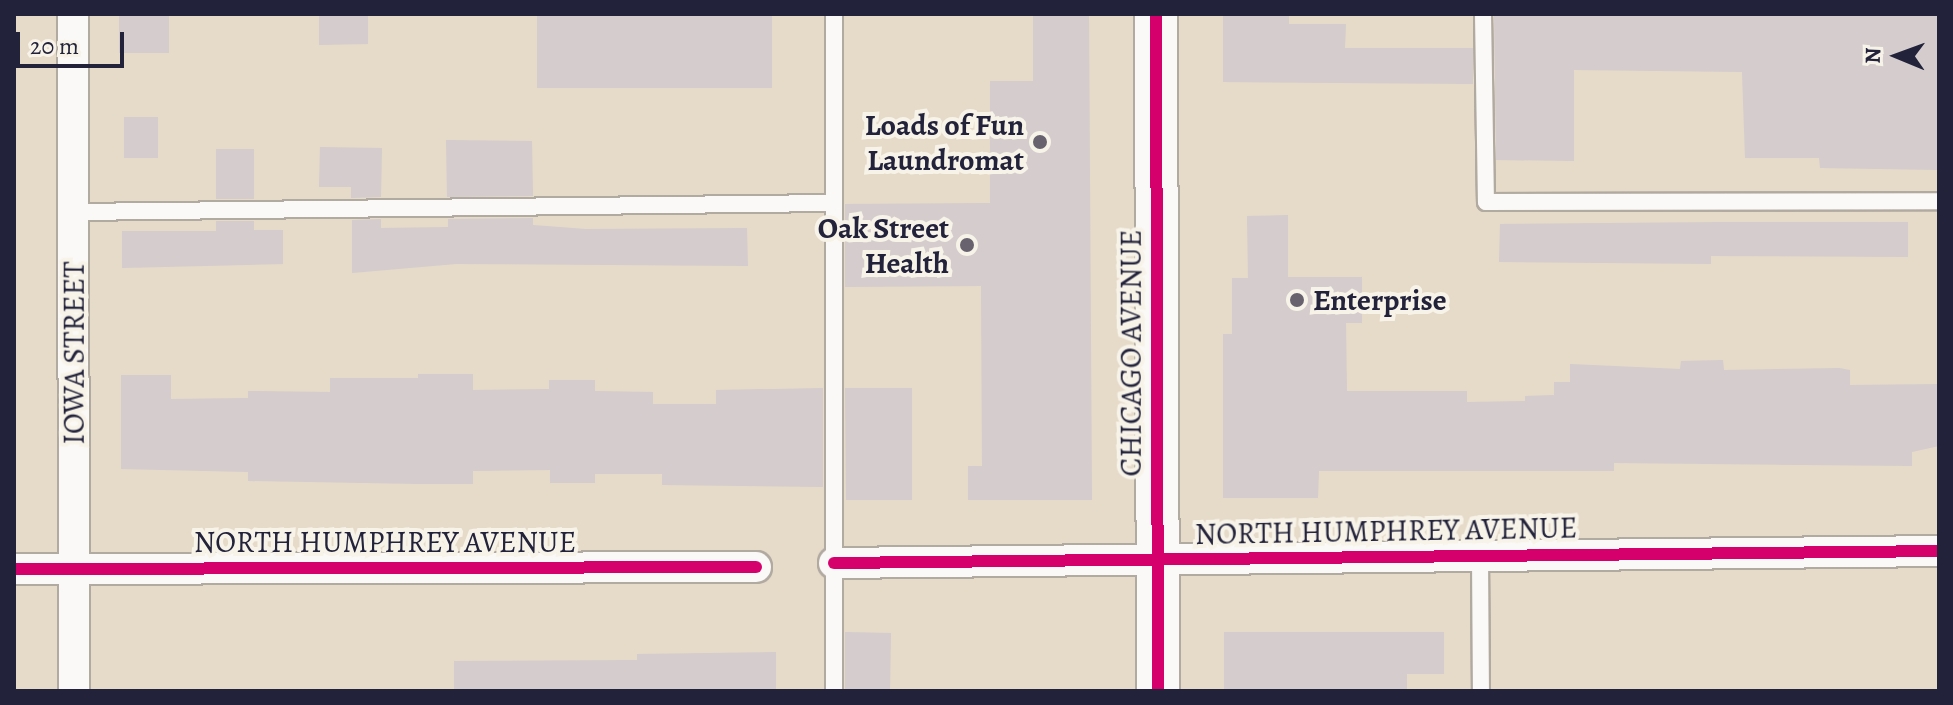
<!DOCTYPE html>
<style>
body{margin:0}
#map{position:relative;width:1953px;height:705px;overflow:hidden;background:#e6dac9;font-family:Alegreya,serif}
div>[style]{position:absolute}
.building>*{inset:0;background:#d4cccd}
.roads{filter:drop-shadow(2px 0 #b1aaa1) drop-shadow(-2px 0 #b1aaa1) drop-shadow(0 2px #b1aaa1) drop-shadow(0 -2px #b1aaa1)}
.service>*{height:16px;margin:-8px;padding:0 8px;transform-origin:8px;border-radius:8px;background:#fbf9f7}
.minor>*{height:30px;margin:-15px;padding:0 15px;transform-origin:15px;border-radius:15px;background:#fbf9f7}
.secondary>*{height:42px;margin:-21px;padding:0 21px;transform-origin:21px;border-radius:21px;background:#fbf9f7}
.cycleway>*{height:12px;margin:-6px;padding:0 6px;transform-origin:6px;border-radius:6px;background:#d6006c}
.dots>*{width:22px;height:22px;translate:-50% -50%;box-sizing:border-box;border:4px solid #f7f3e8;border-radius:50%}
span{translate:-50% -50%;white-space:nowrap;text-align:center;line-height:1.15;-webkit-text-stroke:8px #f7f3e8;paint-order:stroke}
.poi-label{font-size:30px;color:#22223b;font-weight:700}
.right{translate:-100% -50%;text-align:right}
.left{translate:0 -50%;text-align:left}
.street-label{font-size:30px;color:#22223b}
.frame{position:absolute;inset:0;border:16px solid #22223b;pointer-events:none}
.north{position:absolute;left:1857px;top:16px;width:80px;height:80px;-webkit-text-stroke:6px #f7f3e8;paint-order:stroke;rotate:271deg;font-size:22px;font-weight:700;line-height:32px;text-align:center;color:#22223b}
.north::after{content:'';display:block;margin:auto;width:28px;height:36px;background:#22223b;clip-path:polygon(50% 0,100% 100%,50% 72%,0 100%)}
.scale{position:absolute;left:16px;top:32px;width:108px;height:36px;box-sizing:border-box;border:4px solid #22223b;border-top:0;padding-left:10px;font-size:24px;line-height:28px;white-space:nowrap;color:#22223b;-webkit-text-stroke:6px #f7f3e8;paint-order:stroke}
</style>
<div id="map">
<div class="building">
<i style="clip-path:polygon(119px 14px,169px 14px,169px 53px,119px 53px)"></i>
<i style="clip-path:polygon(319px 14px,368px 14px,368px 44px,319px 45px)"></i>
<i style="clip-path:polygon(537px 14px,772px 14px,772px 88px,537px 88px)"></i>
<i style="clip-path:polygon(1033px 14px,1089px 14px,1092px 500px,968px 500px,968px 466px,982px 466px,981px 286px,845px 287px,845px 204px,990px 203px,990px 81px,1033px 81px)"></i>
<i style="clip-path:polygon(1223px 14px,1289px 14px,1289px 24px,1346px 24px,1345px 48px,1473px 48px,1473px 84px,1223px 82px)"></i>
<i style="clip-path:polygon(1494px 14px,1939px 14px,1939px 170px,1820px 168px,1819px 158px,1745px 158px,1742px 72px,1574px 70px,1574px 161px,1496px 160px)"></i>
<i style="clip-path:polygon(124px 117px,158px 117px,158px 158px,124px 158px)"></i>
<i style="clip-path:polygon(446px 140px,532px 141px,533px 196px,447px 197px)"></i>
<i style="clip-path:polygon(320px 147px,382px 148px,381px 197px,351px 198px,351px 187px,319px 187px)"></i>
<i style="clip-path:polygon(216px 149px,254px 149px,254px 199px,216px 199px)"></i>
<i style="clip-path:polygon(1288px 215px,1288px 277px,1362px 277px,1362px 323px,1346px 323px,1347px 391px,1467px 391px,1467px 402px,1525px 401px,1525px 396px,1554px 395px,1554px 382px,1570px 382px,1570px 364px,1680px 369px,1681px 361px,1723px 360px,1724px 370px,1839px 368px,1850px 370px,1850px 385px,1939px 384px,1939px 446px,1912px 452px,1912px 466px,1614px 463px,1614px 471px,1319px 471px,1318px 498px,1223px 498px,1223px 334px,1232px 334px,1232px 278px,1248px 278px,1247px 216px)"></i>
<i style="clip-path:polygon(533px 218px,533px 225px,586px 229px,747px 228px,748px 266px,456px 264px,352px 273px,352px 220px,381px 219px,381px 228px,448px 227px,448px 219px)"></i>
<i style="clip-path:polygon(216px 221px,254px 221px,254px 230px,283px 230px,283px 264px,122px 268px,122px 231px,216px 231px)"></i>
<i style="clip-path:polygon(1722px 222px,1908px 222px,1908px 257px,1711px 256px,1711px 264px,1499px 262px,1500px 224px)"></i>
<i style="clip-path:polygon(418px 374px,473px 374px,473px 390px,549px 389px,549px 380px,595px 380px,595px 391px,653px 392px,653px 404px,716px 404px,716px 390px,823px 388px,823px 487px,662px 485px,662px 474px,595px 474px,595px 483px,550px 483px,550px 470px,473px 471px,473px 484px,419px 484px,248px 481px,248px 472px,121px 469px,121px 375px,171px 375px,171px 399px,248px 398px,248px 391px,330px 392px,330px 378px,418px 378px)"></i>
<i style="clip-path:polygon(845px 388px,912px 388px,912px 500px,846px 500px)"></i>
<i style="clip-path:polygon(845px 632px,891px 633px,890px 691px,845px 691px)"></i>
<i style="clip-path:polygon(1224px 632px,1444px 632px,1444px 674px,1407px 674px,1407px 691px,1224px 691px)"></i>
<i style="clip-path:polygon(776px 652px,776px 691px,454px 691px,454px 661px,637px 660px,637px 654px)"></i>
</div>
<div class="roads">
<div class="service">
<i style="left:834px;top:14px;width:677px;rotate:90deg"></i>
<i style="left:1483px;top:14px;width:188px;rotate:89.1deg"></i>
<i style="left:1486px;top:202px;width:453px;rotate:-0.1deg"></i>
<i style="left:74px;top:212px;width:760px;rotate:-0.68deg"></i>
<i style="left:1480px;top:556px;width:135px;rotate:89.6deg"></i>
</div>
<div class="minor">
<i style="left:73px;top:14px;width:677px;rotate:89.92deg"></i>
<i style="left:834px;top:563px;width:1105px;rotate:-0.62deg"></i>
<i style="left:14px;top:569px;width:742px;rotate:-0.15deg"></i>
</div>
<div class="secondary">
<i style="left:1156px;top:14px;width:677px;rotate:89.83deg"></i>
</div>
</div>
<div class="cycleway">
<i style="left:1156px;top:14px;width:677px;rotate:89.83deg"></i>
<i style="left:834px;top:563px;width:1105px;rotate:-0.62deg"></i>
<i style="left:14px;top:569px;width:742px;rotate:-0.15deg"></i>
</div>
<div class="dots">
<i style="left:1040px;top:142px;background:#67626d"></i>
<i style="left:967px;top:245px;background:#67626d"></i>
<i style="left:1297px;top:300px;background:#67626d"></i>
</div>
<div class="poi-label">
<span class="right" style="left:1024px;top:142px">Loads of Fun<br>Laundromat</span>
<span class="right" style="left:949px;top:245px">Oak Street<br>Health</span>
<span class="left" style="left:1313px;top:300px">Enterprise</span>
</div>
<div class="street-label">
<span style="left:74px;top:353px;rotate:-90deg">IOWA STREET</span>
<span style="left:1131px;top:353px;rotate:-90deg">CHICAGO AVENUE</span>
<span style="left:1386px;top:531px;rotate:-1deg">NORTH HUMPHREY AVENUE</span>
<span style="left:385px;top:542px">NORTH HUMPHREY AVENUE</span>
</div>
<div class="frame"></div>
<div class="north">N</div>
<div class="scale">20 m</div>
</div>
